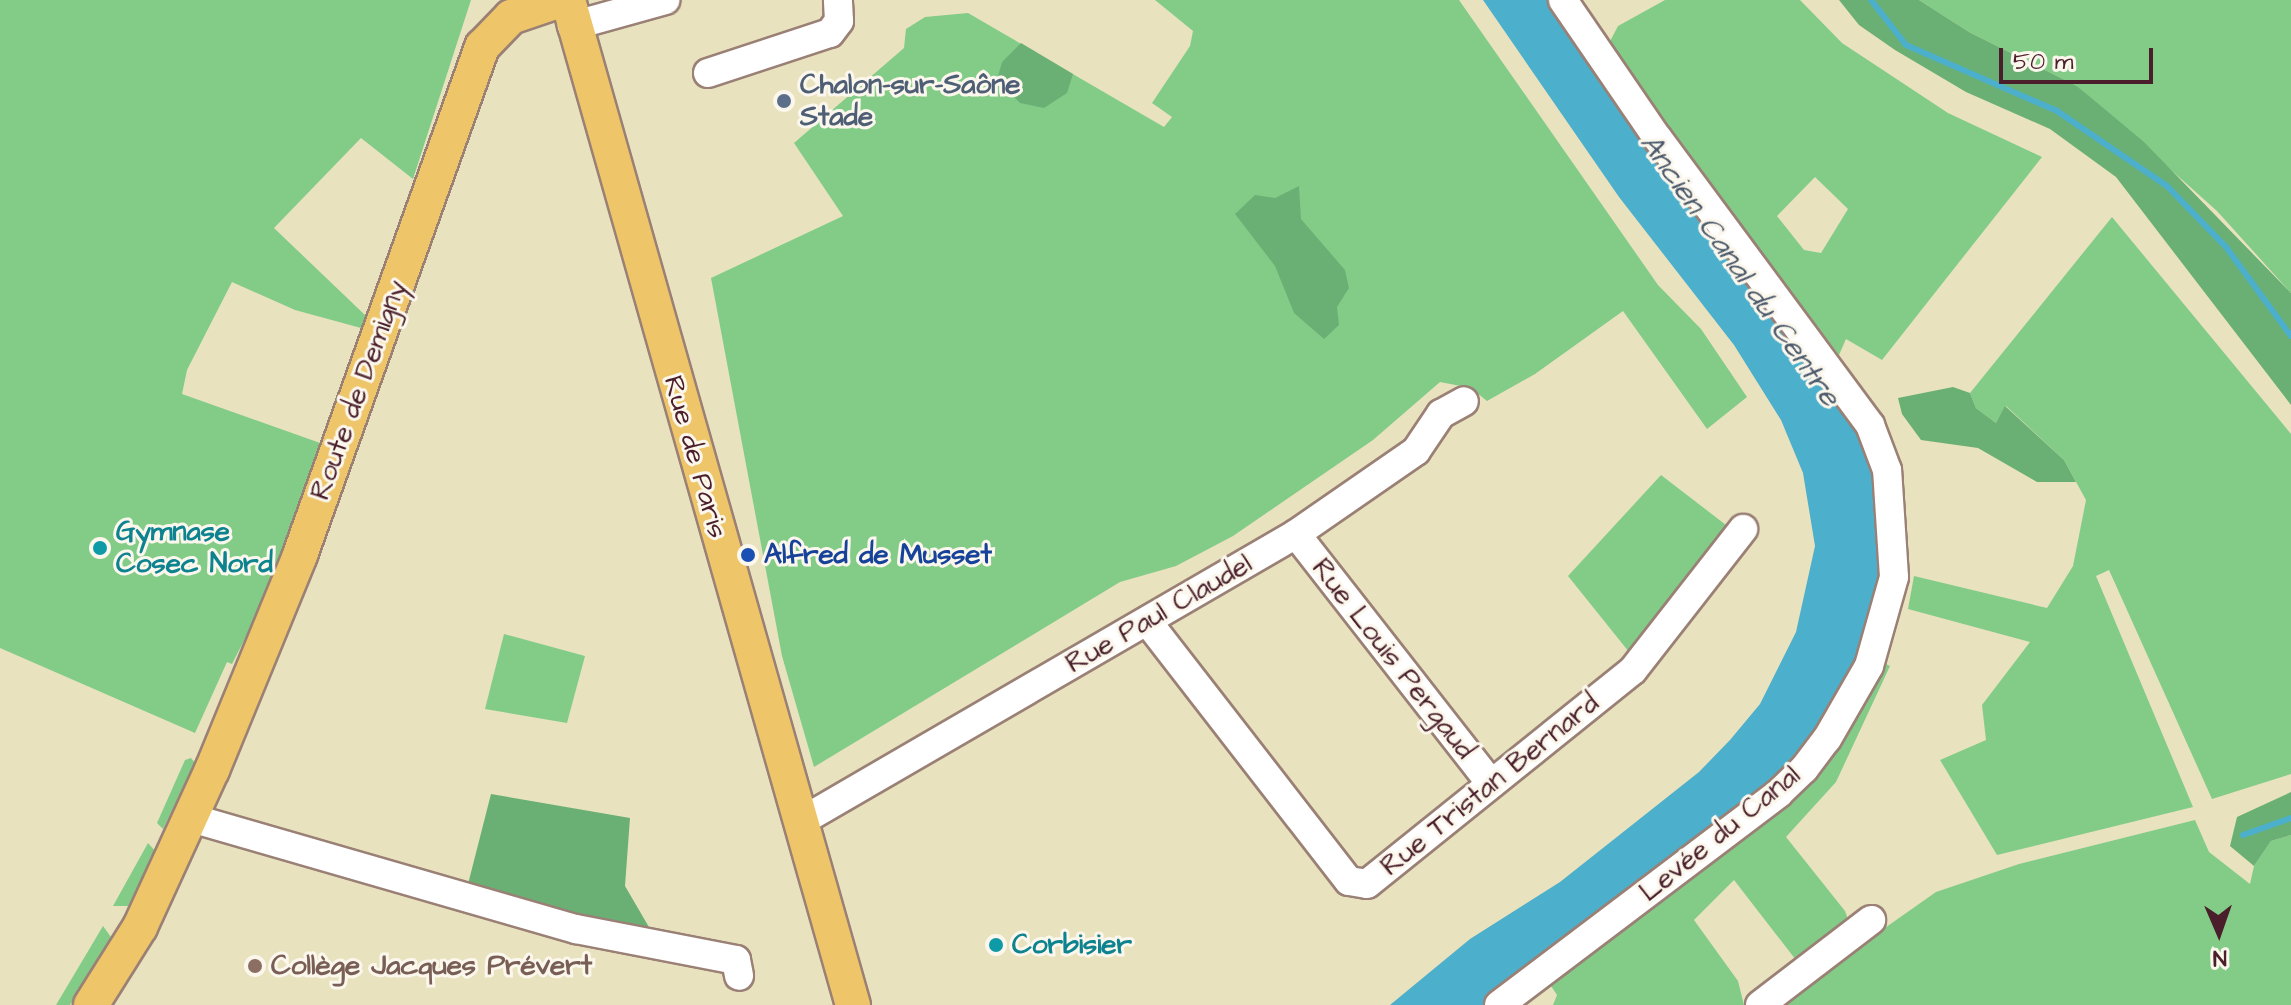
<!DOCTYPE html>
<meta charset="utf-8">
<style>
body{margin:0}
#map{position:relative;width:2291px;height:1005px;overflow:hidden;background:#e9e2bf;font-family:"Architects Daughter",sans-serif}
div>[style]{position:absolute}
.green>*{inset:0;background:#83cc88}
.forest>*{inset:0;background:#6ab074}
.water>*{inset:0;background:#4cafcb}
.stream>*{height:6px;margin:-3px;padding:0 3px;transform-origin:3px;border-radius:3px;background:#4cafcb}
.roads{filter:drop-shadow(2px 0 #9a8075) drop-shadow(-2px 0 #9a8075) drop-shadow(0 2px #9a8075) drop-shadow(0 -2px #9a8075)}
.minor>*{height:28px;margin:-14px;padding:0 14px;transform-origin:14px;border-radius:14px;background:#fff}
.major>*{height:34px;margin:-17px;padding:0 17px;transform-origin:17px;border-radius:17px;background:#eec569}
.dots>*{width:22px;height:22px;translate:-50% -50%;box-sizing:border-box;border:4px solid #fbf7ec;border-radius:50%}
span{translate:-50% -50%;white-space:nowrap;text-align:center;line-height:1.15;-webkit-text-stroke:6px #fbf7ec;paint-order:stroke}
.service-label{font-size:28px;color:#4e5e75;font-weight:700}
.left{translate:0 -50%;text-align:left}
.street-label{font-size:28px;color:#4a1f2b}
.culture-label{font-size:28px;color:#0d838f;font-weight:700}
.transit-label{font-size:28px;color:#164399;font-weight:700}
.education-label{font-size:28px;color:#785e54;font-weight:700}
.water-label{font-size:30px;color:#4b596b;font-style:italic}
.north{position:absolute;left:2179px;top:893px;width:80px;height:80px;-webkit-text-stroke:6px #fbf7ec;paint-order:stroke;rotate:178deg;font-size:22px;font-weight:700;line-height:32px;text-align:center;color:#4a1f2b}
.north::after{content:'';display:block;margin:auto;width:28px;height:36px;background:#4a1f2b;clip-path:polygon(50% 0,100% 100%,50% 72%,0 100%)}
.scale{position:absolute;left:1999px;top:48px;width:154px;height:36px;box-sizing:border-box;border:4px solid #4a1f2b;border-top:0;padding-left:10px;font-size:24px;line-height:28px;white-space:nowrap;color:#4a1f2b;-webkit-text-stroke:6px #fbf7ec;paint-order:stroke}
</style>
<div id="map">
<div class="green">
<i style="clip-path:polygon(0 0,471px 0,413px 179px,361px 138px,274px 228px,366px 316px,361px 328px,295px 310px,232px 282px,187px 370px,182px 394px,323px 444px,293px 545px,232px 664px,227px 662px,195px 733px,0 648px)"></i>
<i style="clip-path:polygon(1155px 0,1459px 0,1658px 285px,1701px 329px,1747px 397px,1707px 429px,1623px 311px,1535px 374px,1487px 401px,1471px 388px,1440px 382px,1373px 440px,1233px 536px,1176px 566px,1120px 582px,814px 767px,782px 656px,711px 278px,843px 216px,794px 143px,904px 48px,906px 29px,925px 17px,968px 13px,1164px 127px,1172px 117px,1152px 103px,1190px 46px,1193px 31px)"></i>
<i style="clip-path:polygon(evenodd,1665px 0,1800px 0,1842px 43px,1948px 113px,2042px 157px,1882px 360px,1846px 339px,1839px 355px,1607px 47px,1618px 26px,1665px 0,1815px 177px,1848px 209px,1821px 253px,1804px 250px,1777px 216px,1815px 177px)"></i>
<i style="clip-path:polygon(1919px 0,2291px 0,2291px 293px,2217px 211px,2077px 86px,1969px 32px)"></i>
<i style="clip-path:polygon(2112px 217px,2291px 434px,2291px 774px,2212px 799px,2109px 570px,2096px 576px,2193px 807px,1997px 855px,1940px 760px,1986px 740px,1982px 705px,2030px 642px,1908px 609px,1914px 576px,2047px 608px,2073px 566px,2086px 500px,2064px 460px,2006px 406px,1996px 423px,1976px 408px,1970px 393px)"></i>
<i style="clip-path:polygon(1661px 475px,1726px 525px,1629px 652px,1568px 576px)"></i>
<i style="clip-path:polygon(504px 634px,585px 656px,567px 723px,485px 709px)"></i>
<i style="clip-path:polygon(1882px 662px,1890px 666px,1836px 782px,1786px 837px,1845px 911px,1850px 925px,1799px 964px,1734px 880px,1694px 920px,1738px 981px,1744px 1005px,1553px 1005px,1557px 995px,1551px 986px,1731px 846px)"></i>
<i style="clip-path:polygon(191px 758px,195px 763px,163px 829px,157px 823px,185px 760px)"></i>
<i style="clip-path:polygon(2195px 820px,2209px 852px,2250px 884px,2254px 866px,2271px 841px,2291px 835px,2291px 1005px,1775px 1005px,1936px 892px,2019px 864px)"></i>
<i style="clip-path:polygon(148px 843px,157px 853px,128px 906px,113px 906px)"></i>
<i style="clip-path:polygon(103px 926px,111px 937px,70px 1005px,56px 1005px)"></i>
</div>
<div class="forest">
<i style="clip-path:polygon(1839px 0,1919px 0,1969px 32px,2077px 86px,2144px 142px,2291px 293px,2291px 405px,2116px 177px,2050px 129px,1966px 92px,1895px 50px,1859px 25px)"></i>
<i style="clip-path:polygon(1021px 43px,1073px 74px,1067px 93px,1044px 108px,1020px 103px,997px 80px,1002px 62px)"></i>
<i style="clip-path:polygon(1299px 186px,1301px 219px,1345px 270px,1349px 288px,1337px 307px,1339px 325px,1324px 339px,1294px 313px,1275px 266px,1235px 214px,1255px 195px,1275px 198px)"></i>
<i style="clip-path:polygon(1953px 387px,1970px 393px,1976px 408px,1996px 423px,2005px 406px,2064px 460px,2076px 482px,2037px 482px,1978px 448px,1921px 440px,1902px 414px,1898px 398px)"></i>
<i style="clip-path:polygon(2291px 792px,2291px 835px,2271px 841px,2254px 866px,2230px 846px,2237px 817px)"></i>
<i style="clip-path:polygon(491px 794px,630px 818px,625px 886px,653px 934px,467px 888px)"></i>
</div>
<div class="water">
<i style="clip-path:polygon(1483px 0,1553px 0,1853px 421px,1877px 491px,1881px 563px,1867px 642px,1804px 756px,1487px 1005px,1390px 1005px,1470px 939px,1560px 882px,1699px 772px,1730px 740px,1760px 704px,1796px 632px,1815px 546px,1803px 473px,1781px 420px,1734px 345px,1619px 197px)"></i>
</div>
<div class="stream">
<i style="left:1871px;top:0;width:57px;rotate:52.1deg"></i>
<i style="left:1906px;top:45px;width:165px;rotate:23.6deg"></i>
<i style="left:2057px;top:111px;width:133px;rotate:34.3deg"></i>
<i style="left:2167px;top:186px;width:85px;rotate:46deg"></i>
<i style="left:2226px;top:247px;width:110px;rotate:53.9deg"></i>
<i style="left:2243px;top:835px;width:51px;rotate:-19.5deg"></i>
</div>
<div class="roads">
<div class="minor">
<i style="left:572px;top:26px;width:97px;rotate:-15.6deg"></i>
<i style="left:708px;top:73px;width:128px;rotate:-18.2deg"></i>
<i style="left:830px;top:33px;width:15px;rotate:-53deg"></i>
<i style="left:839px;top:21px;width:21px;rotate:-93deg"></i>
<i style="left:1296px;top:534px;width:317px;rotate:52deg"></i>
<i style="left:1147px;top:621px;width:329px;rotate:52.2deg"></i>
<i style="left:1349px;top:881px;width:18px;rotate:9deg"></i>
<i style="left:1367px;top:884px;width:341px;rotate:-38.8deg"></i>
<i style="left:1633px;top:670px;width:179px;rotate:-52deg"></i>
<i style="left:191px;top:818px;width:401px;rotate:16.1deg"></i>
<i style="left:576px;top:929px;width:163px;rotate:11deg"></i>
<i style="left:736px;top:960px;width:16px;rotate:79deg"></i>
<i style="left:800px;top:822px;width:574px;rotate:-30.14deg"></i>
<i style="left:1296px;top:534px;width:146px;rotate:-34.7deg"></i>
<i style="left:1416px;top:451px;width:45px;rotate:-56deg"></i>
<i style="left:1441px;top:414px;width:26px;rotate:-29deg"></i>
<i style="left:1499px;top:1005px;width:351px;rotate:-37.1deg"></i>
<i style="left:1779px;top:793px;width:35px;rotate:-44deg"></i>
<i style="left:1804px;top:769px;width:38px;rotate:-53deg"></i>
<i style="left:1827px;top:739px;width:84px;rotate:-60.1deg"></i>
<i style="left:1869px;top:666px;width:92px;rotate:-74.3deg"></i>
<i style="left:1894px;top:577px;width:107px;rotate:-93.7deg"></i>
<i style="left:1887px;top:470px;width:48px;rotate:-110.7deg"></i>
<i style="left:1870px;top:425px;width:356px;rotate:-126.5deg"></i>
<i style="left:1658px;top:139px;width:168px;rotate:-124.4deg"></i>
<i style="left:1760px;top:1005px;width:140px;rotate:-37.4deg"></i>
</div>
<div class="major">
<i style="left:568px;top:0;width:1045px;rotate:74.17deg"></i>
<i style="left:91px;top:1005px;width:92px;rotate:-57.9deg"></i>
<i style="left:140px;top:927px;width:173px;rotate:-65.4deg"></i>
<i style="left:212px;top:770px;width:232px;rotate:-67.7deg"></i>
<i style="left:300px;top:555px;width:540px;rotate:-70.29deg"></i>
<i style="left:482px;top:47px;width:42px;rotate:-46deg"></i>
<i style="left:511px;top:17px;width:53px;rotate:-18.8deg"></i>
</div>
</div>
<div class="dots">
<i style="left:784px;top:101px;background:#5c6f8a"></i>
<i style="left:100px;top:548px;background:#0f9aa8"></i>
<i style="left:748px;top:555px;background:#1a4fb4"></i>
<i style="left:996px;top:945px;background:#0f9aa8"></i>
<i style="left:255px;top:966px;background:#8d6e63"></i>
</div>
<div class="service-label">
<span class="left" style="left:800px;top:101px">Chalon-sur-Saône<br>Stade</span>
</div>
<div class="street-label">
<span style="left:359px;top:390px;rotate:-70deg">Route de Demigny</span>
<span style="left:695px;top:457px;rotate:74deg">Rue de Paris</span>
<span style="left:1159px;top:614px;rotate:-30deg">Rue Paul Claudel</span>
<span style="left:1393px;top:659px;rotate:52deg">Rue Louis Pergaud</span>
<span style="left:1490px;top:785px;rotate:-39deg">Rue Tristan Bernard</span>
<span style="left:1720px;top:834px;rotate:-39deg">Levée du Canal</span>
</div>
<div class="culture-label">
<span class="left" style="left:116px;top:548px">Gymnase<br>Cosec Nord</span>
<span class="left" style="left:1012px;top:945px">Corbisier</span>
</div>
<div class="transit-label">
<span class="left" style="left:764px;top:555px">Alfred de Musset</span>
</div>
<div class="education-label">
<span class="left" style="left:271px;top:966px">Collège Jacques Prévert</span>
</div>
<div class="water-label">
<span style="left:1740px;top:270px;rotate:55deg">Ancien Canal du Centre</span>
</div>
<div class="north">N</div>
<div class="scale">50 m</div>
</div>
